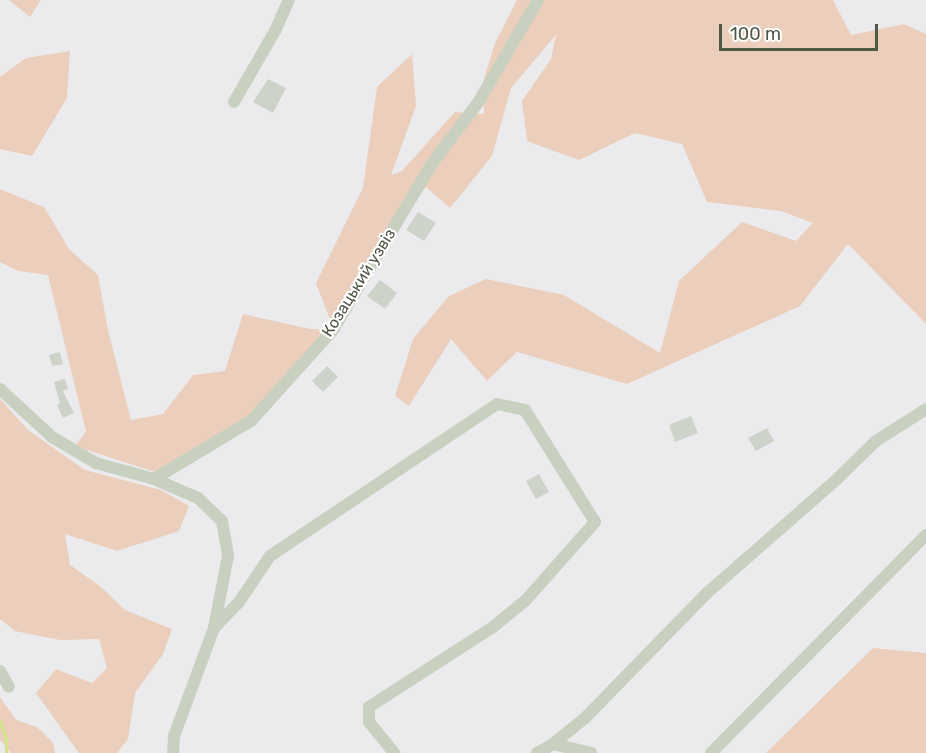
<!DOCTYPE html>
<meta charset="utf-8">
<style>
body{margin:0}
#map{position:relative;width:926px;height:753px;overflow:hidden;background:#ebebee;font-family:Rubik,sans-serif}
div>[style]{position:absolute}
.green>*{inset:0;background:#ebcebb}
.stream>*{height:3px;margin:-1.5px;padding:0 1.5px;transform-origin:1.5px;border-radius:1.5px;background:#d2e58a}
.building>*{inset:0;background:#ced3ca}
.minor>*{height:12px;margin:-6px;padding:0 6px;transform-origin:6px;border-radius:6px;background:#c8d0bf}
span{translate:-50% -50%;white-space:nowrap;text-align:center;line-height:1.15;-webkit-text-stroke:4.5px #fff;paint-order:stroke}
.street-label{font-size:16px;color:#4f5745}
.scale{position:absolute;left:719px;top:24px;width:159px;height:27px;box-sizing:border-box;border:3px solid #4f5745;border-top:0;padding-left:8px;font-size:18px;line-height:21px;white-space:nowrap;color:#4f5745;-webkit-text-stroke:4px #fff;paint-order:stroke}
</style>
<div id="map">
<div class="green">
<i style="clip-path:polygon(9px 0,41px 0,30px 17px)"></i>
<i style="clip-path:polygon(517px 0,833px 0,851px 35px,904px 24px,926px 34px,926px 324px,848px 244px,800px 306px,627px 384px,517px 352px,487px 381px,451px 339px,409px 406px,395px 396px,413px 339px,449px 296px,486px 279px,564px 295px,660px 353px,679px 281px,742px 222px,796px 241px,813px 223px,781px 211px,707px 202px,682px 144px,635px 133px,579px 160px,527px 141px,522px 101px,551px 59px,556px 35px,511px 88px,492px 156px,450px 208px,426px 187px,372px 256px,331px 322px,316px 283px,363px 188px,377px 87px,412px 54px,416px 106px,391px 175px,402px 171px,455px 112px,484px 114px,483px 82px,495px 43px)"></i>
<i style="clip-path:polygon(70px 51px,67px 98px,32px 156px,0 149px,0 77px,26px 58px)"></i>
<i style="clip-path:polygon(0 189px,44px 207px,69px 249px,98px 275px,108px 330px,131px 420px,163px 414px,193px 375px,225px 371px,243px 314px,310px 329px,333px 330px,252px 420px,161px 474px,75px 446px,86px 432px,48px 275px,18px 271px,0 262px)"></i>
<i style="clip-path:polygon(0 399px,28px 430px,85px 470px,161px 490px,189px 506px,179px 531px,117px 551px,65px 534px,70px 565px,100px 586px,125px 610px,172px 629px,163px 654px,135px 693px,128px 739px,117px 753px,79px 753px,36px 693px,56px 669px,92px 683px,107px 668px,99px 639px,60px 640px,15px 631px,0 619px)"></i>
<i style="clip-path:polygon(873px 648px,926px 653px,926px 753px,766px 753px)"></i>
<i style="clip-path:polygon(0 697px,16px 720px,37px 727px,53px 743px,55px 753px,11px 753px,0 740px)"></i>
</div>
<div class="stream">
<i style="left:0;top:721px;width:19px;rotate:72deg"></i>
<i style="left:6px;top:739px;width:14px;rotate:90deg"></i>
</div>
<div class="building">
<i style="clip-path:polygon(268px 79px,286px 88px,273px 113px,253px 102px)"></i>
<i style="clip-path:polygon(418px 212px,436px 223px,424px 241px,406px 230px)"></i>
<i style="clip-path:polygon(380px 280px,397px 293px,385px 309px,367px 296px)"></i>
<i style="clip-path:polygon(60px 352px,63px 364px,52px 366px,49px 355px)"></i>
<i style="clip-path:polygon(327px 366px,338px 377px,323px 392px,312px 381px)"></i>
<i style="clip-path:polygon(65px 379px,68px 389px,63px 391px,74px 413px,63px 418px,57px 405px,60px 403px,54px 382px)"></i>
<i style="clip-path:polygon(691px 416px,698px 433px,675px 442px,669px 425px)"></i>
<i style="clip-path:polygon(767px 428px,774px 441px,756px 451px,748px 438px)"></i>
<i style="clip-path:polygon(539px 474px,549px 492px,536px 499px,526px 481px)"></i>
</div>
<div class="minor">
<i style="left:234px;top:102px;width:82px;rotate:-60deg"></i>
<i style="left:275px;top:31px;width:34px;rotate:-66deg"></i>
<i style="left:0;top:389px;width:71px;rotate:42.7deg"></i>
<i style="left:52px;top:437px;width:51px;rotate:30.6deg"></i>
<i style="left:96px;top:463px;width:60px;rotate:15.4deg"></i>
<i style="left:154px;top:479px;width:48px;rotate:23.4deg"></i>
<i style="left:198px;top:498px;width:33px;rotate:44deg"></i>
<i style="left:222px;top:521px;width:36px;rotate:80deg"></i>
<i style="left:228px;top:556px;width:73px;rotate:101deg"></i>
<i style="left:214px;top:628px;width:115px;rotate:110.3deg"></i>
<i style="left:174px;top:736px;width:17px;rotate:93deg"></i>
<i style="left:154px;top:479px;width:114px;rotate:-31deg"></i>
<i style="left:252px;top:420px;width:121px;rotate:-48deg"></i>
<i style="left:333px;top:330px;width:192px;rotate:-59.3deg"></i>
<i style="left:431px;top:165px;width:80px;rotate:-53.1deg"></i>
<i style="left:479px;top:101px;width:117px;rotate:-59.7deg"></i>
<i style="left:214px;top:628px;width:36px;rotate:-46deg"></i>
<i style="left:239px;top:602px;width:55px;rotate:-56deg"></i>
<i style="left:270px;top:556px;width:273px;rotate:-33.8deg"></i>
<i style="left:497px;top:404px;width:29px;rotate:12deg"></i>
<i style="left:525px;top:410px;width:132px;rotate:58deg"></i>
<i style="left:595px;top:522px;width:104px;rotate:131.5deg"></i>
<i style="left:526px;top:600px;width:43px;rotate:140.7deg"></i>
<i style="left:493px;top:627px;width:148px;rotate:147.2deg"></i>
<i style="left:369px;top:707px;width:15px;rotate:90deg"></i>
<i style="left:369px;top:722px;width:40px;rotate:51deg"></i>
<i style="left:0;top:671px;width:18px;rotate:61deg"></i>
<i style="left:553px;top:744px;width:39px;rotate:13deg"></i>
<i style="left:537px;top:753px;width:18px;rotate:-29deg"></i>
<i style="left:553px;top:744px;width:41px;rotate:-39.1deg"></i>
<i style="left:585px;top:718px;width:175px;rotate:-45.7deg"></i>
<i style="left:707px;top:593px;width:173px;rotate:-41.2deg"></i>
<i style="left:837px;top:479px;width:54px;rotate:-44.3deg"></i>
<i style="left:876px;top:441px;width:59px;rotate:-32.6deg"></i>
<i style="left:711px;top:753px;width:306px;rotate:-45.4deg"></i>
</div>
<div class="street-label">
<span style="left:359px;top:283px;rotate:-58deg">Козацький узвіз</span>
</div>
<div class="scale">100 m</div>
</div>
